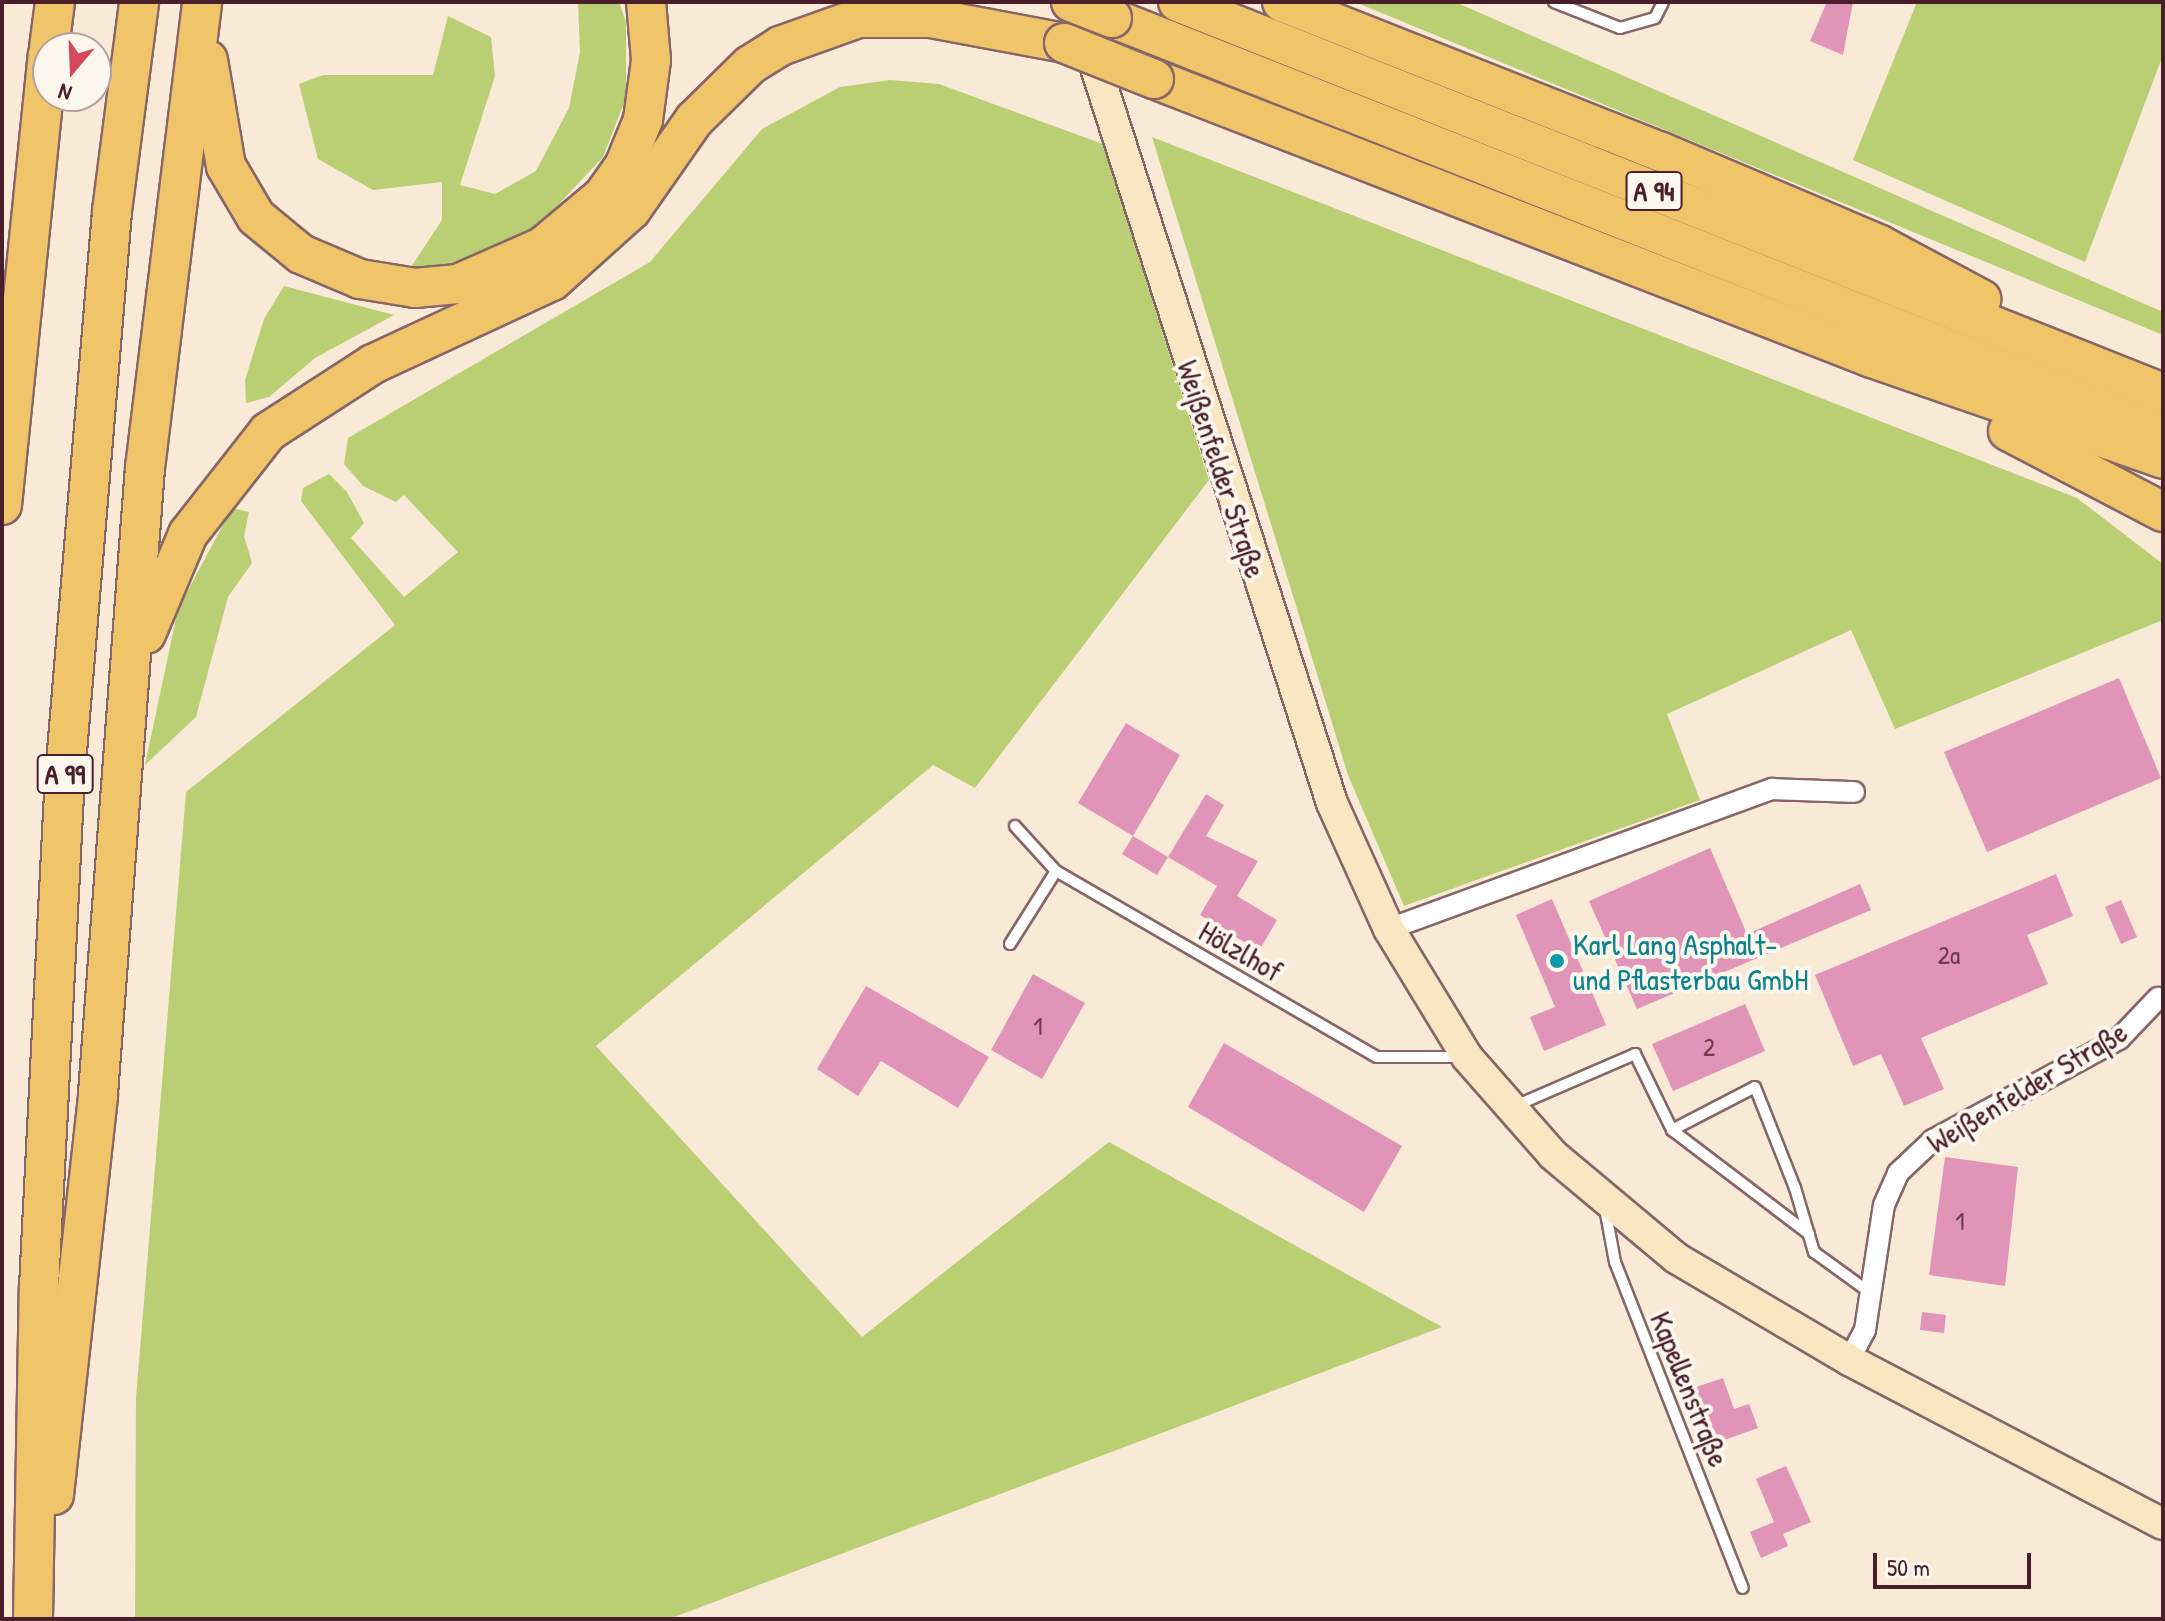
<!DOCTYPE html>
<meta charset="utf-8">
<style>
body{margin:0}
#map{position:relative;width:2165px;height:1621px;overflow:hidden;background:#f8ead7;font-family:"Patrick Hand",sans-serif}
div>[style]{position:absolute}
.green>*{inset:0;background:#bacf73}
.building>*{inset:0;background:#e095b8}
.roads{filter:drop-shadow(2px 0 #876667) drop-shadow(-2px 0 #876667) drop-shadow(0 2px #876667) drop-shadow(0 -2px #876667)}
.lane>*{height:10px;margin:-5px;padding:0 5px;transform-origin:5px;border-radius:5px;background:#fff}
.street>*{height:20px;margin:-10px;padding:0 10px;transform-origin:10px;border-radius:10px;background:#fff}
.secondary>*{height:30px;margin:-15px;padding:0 15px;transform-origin:15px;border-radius:15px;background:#f9e7c3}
.highway>*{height:38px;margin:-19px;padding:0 19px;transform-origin:19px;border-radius:19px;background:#f0c469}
.bridges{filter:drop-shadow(2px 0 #876667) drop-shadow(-2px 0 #876667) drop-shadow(0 2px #876667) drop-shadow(0 -2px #876667)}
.highway-bridge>*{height:38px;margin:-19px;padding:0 19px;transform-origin:19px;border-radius:19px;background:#f0c469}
.dots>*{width:22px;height:22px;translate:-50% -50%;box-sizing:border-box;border:4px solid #fbf7ec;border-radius:50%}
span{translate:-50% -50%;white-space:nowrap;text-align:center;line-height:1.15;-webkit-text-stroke:8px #fbf7ec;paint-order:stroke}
.number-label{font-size:26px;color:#703c4e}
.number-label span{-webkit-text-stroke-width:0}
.shield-label span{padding:2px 6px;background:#fbf7ec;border:2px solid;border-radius:6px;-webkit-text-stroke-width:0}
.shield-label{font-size:28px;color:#4a1f2b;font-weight:700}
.street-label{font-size:30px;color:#4a1f2b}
.culture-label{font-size:30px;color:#0d838f}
.left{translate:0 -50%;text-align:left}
.frame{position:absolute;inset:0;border:4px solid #4a1f2b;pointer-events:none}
.north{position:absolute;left:32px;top:32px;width:80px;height:80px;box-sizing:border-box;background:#fbf7ec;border:2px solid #b4a19f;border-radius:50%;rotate:199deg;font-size:22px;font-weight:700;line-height:32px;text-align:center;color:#4a1f2b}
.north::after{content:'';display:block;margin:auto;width:28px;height:36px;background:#d1495b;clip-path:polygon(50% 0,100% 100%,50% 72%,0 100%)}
.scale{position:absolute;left:1873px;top:1553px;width:158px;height:36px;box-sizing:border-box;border:4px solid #4a1f2b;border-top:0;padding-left:10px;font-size:24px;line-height:28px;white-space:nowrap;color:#4a1f2b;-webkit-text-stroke:6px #fbf7ec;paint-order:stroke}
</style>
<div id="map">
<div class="green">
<i style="clip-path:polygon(578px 2px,619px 2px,626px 22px,626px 98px,603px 157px,531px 234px,464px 267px,411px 267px,442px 220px,442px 182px,373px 190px,318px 159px,299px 84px,323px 75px,433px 75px,448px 16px,491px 37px,495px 76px,460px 185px,495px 194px,536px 171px,569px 108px,580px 52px)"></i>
<i style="clip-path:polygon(1355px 2px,1455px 2px,2163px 312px,2163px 335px)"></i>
<i style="clip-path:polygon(1917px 2px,2163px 2px,2163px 55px,2085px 262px,1853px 160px)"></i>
<i style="clip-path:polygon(890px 80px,939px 84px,1103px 144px,1209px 480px,975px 788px,933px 765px,596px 1046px,862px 1337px,1109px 1142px,1442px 1327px,669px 1619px,135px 1619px,136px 1398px,186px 792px,395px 625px,301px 501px,303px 488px,329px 474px,347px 492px,364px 523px,351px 538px,404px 597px,458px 552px,404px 495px,396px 502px,363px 486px,344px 464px,348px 438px,650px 262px,762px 129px,840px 87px)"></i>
<i style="clip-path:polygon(1152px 137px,2077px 498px,2163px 564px,2163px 620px,1895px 729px,1851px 630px,1667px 714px,1700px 800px,1404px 906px,1348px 775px)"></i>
<i style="clip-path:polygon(284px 286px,394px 315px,315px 358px,269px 397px,246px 403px,245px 380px,264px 319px)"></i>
<i style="clip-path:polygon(232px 508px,249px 512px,244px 536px,252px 563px,228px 597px,196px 717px,145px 765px,178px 609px)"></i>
</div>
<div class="building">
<i style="clip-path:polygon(1827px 2px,1853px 2px,1843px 55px,1810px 41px)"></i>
<i style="clip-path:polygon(2119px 678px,2161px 778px,1987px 852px,1944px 752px)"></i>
<i style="clip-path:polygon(1126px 723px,1180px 755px,1133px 836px,1078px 803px)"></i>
<i style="clip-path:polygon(1206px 794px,1224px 805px,1206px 836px,1258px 861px,1237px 896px,1277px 920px,1259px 951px,1200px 915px,1217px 886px,1168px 857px)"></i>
<i style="clip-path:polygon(1133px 836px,1168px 857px,1157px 875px,1122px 854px)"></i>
<i style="clip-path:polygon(1710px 848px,1747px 934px,1860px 884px,1871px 910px,1637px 1009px,1589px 901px)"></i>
<i style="clip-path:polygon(2056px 874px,2073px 916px,2027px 935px,2048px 984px,1921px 1038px,1944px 1089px,1904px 1106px,1881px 1054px,1853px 1066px,1815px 975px)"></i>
<i style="clip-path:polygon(1552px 899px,1606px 1025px,1544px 1051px,1530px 1017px,1555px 1007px,1516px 915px)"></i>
<i style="clip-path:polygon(2121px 900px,2137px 937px,2121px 944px,2105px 907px)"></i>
<i style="clip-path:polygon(1033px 974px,1085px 1003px,1042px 1079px,991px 1050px)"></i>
<i style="clip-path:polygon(866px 986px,989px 1057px,958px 1108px,881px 1061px,858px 1096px,817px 1069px)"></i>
<i style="clip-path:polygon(1745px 1004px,1765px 1051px,1673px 1091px,1652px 1044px)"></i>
<i style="clip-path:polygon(1224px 1043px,1402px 1146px,1364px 1212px,1188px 1107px)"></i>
<i style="clip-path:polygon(1945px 1157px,2018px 1167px,2005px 1286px,1929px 1275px)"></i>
<i style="clip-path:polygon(1922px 1312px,1946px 1315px,1944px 1333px,1920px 1330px)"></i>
<i style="clip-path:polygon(1723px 1378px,1734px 1409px,1749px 1404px,1758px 1428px,1713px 1444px,1693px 1388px)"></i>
<i style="clip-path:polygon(1786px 1466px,1811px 1522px,1783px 1534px,1788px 1546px,1761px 1558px,1750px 1532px,1774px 1522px,1756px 1479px)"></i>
</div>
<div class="roads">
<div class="lane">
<i style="left:1554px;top:2px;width:71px;rotate:21.5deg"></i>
<i style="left:1620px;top:28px;width:36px;rotate:-16deg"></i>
<i style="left:1655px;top:18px;width:18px;rotate:-63deg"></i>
<i style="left:1015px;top:826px;width:61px;rotate:47.7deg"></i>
<i style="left:1056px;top:871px;width:371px;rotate:30.1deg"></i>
<i style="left:1377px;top:1057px;width:86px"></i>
<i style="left:1010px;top:944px;width:86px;rotate:-57.8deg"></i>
<i style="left:1515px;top:1106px;width:131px;rotate:-23.4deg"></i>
<i style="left:1635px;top:1054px;width:85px;rotate:64deg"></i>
<i style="left:1605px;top:1208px;width:55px;rotate:79.5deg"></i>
<i style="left:1615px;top:1262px;width:350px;rotate:68.6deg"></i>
<i style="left:1809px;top:1234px;width:172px;rotate:-142.8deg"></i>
<i style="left:1672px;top:1130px;width:93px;rotate:-27.4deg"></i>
<i style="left:1755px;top:1087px;width:109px;rotate:68.4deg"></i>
<i style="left:1795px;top:1188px;width:67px;rotate:73.5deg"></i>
<i style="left:1814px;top:1252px;width:72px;rotate:35.9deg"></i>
</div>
<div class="street">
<i style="left:1389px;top:929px;width:408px;rotate:-20.1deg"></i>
<i style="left:1772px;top:789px;width:82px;rotate:2.1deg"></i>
<i style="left:1849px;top:1360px;width:34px;rotate:-62deg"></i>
<i style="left:1865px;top:1330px;width:126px;rotate:-81.4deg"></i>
<i style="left:1884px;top:1205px;width:35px;rotate:-66deg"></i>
<i style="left:1898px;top:1173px;width:48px;rotate:-43.3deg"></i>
<i style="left:1933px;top:1140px;width:212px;rotate:-28.5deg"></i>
<i style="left:2119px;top:1039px;width:57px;rotate:-46.4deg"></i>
</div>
<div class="secondary">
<i style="left:1075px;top:2px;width:841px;rotate:72.21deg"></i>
<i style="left:1332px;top:803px;width:138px;rotate:65.7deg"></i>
<i style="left:1389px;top:929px;width:150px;rotate:58.6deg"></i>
<i style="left:1467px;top:1057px;width:130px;rotate:48.7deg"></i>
<i style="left:1553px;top:1155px;width:160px;rotate:39.9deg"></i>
<i style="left:1676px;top:1258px;width:201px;rotate:30.5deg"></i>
<i style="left:1849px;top:1360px;width:354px;rotate:27.6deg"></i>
</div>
<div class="highway">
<i style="left:1178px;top:2px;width:1060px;rotate:21.65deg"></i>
<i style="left:1282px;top:2px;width:405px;rotate:21.6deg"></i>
<i style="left:1659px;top:151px;width:240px;rotate:23deg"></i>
<i style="left:1880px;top:245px;width:115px;rotate:28.1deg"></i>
<i style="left:1112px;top:18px;width:1130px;rotate:21.55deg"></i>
<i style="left:49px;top:48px;width:46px;rotate:-82.6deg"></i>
<i style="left:208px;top:60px;width:108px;rotate:80.4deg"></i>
<i style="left:226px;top:166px;width:59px;rotate:59.5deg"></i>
<i style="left:256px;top:217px;width:58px;rotate:39.4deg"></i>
<i style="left:301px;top:254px;width:64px;rotate:23deg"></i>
<i style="left:360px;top:279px;width:56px;rotate:9.3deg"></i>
<i style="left:415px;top:288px;width:43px;rotate:-5.3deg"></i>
<i style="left:458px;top:284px;width:92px;rotate:-23.8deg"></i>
<i style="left:542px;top:247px;width:80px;rotate:-39.9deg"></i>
<i style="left:603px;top:196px;width:39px;rotate:-55deg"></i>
<i style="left:625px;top:164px;width:48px;rotate:-67.8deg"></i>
<i style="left:643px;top:120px;width:61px;rotate:-82.4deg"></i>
<i style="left:651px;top:60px;width:58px;rotate:-94.9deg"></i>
<i style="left:1154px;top:79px;width:770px;rotate:21.24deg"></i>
<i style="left:1872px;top:358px;width:308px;rotate:19.1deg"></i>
<i style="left:2008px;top:431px;width:175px;rotate:27.6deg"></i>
<i style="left:2px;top:505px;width:452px;rotate:-84.2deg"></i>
<i style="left:146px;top:634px;width:108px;rotate:-67.2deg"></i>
<i style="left:188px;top:534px;width:130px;rotate:-51.9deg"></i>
<i style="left:268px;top:432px;width:125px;rotate:-32.9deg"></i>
<i style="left:373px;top:364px;width:197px;rotate:-24.9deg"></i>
<i style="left:552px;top:281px;width:106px;rotate:-41.9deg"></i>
<i style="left:631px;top:210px;width:110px;rotate:-55deg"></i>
<i style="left:694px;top:120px;width:78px;rotate:-44.5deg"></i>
<i style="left:750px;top:65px;width:36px;rotate:-32deg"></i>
<i style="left:780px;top:46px;width:83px;rotate:-19.7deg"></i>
<i style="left:858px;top:18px;width:73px"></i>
<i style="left:931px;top:18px;width:135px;rotate:10.6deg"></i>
<i style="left:54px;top:1495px;width:403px;rotate:-83.7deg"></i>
<i style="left:98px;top:1094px;width:628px;rotate:-85.71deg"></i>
<i style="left:145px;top:468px;width:469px;rotate:-83deg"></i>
<i style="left:33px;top:1619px;width:332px;rotate:-89deg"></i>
<i style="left:39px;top:1287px;width:500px;rotate:-87.1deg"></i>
<i style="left:64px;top:788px;width:579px;rotate:-85.24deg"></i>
<i style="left:112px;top:211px;width:211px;rotate:-82.6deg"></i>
</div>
</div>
<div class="bridges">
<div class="highway-bridge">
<i style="left:1071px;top:2px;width:44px;rotate:21.3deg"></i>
<i style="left:1064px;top:43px;width:97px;rotate:21.8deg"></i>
</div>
</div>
<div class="dots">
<i style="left:1557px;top:961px;background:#0f9aa8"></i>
</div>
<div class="number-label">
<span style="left:1949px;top:955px">2a</span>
<span style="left:1038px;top:1026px">1</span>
<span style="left:1709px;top:1047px">2</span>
<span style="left:1960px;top:1221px">1</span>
</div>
<div class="shield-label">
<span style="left:1654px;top:191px">A 94</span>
<span style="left:65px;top:774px">A 99</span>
</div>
<div class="street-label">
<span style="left:1222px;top:469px;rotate:72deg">Weißenfelder Straße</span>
<span style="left:1241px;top:951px;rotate:30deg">Hölzlhof</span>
<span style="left:2027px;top:1087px;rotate:-31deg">Weißenfelder Straße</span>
<span style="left:1690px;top:1389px;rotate:68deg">Kapellenstraße</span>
</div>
<div class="culture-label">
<span class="left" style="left:1573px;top:961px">Karl Lang Asphalt-<br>und Pflasterbau GmbH</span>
</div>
<div class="frame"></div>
<div class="north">N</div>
<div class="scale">50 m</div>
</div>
